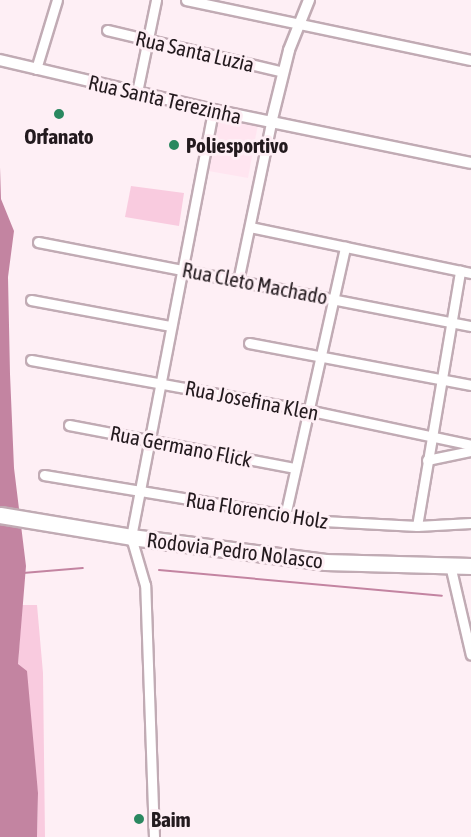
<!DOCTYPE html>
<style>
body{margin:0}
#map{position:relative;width:471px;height:837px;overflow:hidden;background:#feeff5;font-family:"Asap Condensed",sans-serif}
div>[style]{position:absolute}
.built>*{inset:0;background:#ffe5f0}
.green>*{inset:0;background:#f9cbdf}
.water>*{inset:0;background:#c384a1}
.stream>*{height:2px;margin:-1px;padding:0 1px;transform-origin:1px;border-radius:1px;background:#c384a1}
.roads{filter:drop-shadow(2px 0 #c1abb4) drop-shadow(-2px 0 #c1abb4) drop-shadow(0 2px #c1abb4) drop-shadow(0 -2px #c1abb4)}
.minor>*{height:9px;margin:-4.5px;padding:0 4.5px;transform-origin:4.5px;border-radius:4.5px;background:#fff}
.tertiary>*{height:10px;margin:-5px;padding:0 5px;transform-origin:5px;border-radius:5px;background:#fff}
.trunk>*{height:15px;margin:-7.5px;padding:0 7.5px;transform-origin:7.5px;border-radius:7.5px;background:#fff}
.dots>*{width:16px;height:16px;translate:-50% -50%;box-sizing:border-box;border:3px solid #feeff5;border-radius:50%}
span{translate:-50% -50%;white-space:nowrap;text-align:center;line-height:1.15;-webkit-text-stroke:6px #feeff5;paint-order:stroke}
.street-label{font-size:21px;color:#231a1e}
.poi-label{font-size:21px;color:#231a1e;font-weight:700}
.left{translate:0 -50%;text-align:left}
</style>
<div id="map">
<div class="built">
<i style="clip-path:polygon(213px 116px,258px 124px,248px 178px,203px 170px)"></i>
</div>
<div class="green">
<i style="clip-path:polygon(131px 186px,184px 193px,179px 226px,125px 217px)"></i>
<i style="clip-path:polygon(22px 605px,37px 605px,43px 673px,45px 837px,37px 837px,38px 793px,18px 664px)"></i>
</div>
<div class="water">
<i style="clip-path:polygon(0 167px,1px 199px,14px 231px,8px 277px,10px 374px,14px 468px,26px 566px,18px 664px,27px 671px,38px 793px,37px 837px,0 837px)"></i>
</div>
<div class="stream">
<i style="left:159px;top:570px;width:284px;rotate:5.2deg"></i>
<i style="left:23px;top:573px;width:60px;rotate:-4.8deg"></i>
</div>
<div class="roads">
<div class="minor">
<i style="left:186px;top:0;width:291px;rotate:11.9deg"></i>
<i style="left:107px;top:30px;width:181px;rotate:13.4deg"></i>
<i style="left:36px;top:69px;width:72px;rotate:-73.1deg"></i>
<i style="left:137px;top:92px;width:94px;rotate:-78.3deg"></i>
<i style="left:250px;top:227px;width:226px;rotate:11.8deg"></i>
<i style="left:38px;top:242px;width:441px;rotate:11deg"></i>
<i style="left:238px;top:281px;width:161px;rotate:-78.2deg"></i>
<i style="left:31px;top:300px;width:141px;rotate:10.6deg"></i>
<i style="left:249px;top:343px;width:226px;rotate:10.7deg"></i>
<i style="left:31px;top:360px;width:280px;rotate:10.3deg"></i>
<i style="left:307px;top:410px;width:168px;rotate:12deg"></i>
<i style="left:69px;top:425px;width:229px;rotate:10.8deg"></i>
<i style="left:427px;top:460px;width:45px;rotate:-11.6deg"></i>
<i style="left:44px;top:475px;width:283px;rotate:9.4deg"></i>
<i style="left:323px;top:521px;width:94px;rotate:3deg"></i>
<i style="left:417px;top:526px;width:54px;rotate:-3.2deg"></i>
<i style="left:285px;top:516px;width:276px;rotate:-77.4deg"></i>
<i style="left:417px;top:526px;width:259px;rotate:-80.4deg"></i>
<i style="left:450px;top:565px;width:92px;rotate:76.9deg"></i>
<i style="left:154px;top:837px;width:252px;rotate:-92deg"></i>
<i style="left:145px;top:585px;width:50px;rotate:-106.3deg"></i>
<i style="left:131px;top:537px;width:435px;rotate:-79.1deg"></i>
</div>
<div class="tertiary">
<i style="left:0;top:60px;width:219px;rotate:13.2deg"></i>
<i style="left:213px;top:110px;width:263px;rotate:11.6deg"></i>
<i style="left:271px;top:123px;width:75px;rotate:-76.1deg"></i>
<i style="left:289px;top:50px;width:54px;rotate:-68.2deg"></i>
</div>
<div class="trunk">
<i style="left:0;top:515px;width:133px;rotate:9.5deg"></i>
<i style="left:131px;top:537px;width:196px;rotate:7.3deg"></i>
<i style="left:325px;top:562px;width:146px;rotate:1.6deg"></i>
</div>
</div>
<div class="dots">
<i style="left:59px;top:114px;background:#2a8860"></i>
<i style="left:174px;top:145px;background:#2a8860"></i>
<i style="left:139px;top:819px;background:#2a8860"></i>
</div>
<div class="street-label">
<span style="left:195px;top:51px;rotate:13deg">Rua Santa Luzia</span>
<span style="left:165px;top:99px;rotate:13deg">Rua Santa Terezinha</span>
<span style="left:255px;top:283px;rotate:11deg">Rua Cleto Machado</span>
<span style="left:252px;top:400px;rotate:11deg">Rua Josefina Klen</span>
<span style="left:181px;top:446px;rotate:11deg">Rua Germano Flick</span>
<span style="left:257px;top:510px;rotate:9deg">Rua Florencio Holz</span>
<span style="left:235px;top:550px;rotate:7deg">Rodovia Pedro Nolasco</span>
</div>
<div class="poi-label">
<span style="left:59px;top:136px">Orfanato</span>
<span class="left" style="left:186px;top:145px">Poliesportivo</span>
<span class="left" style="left:151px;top:819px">Baim</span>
</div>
</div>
